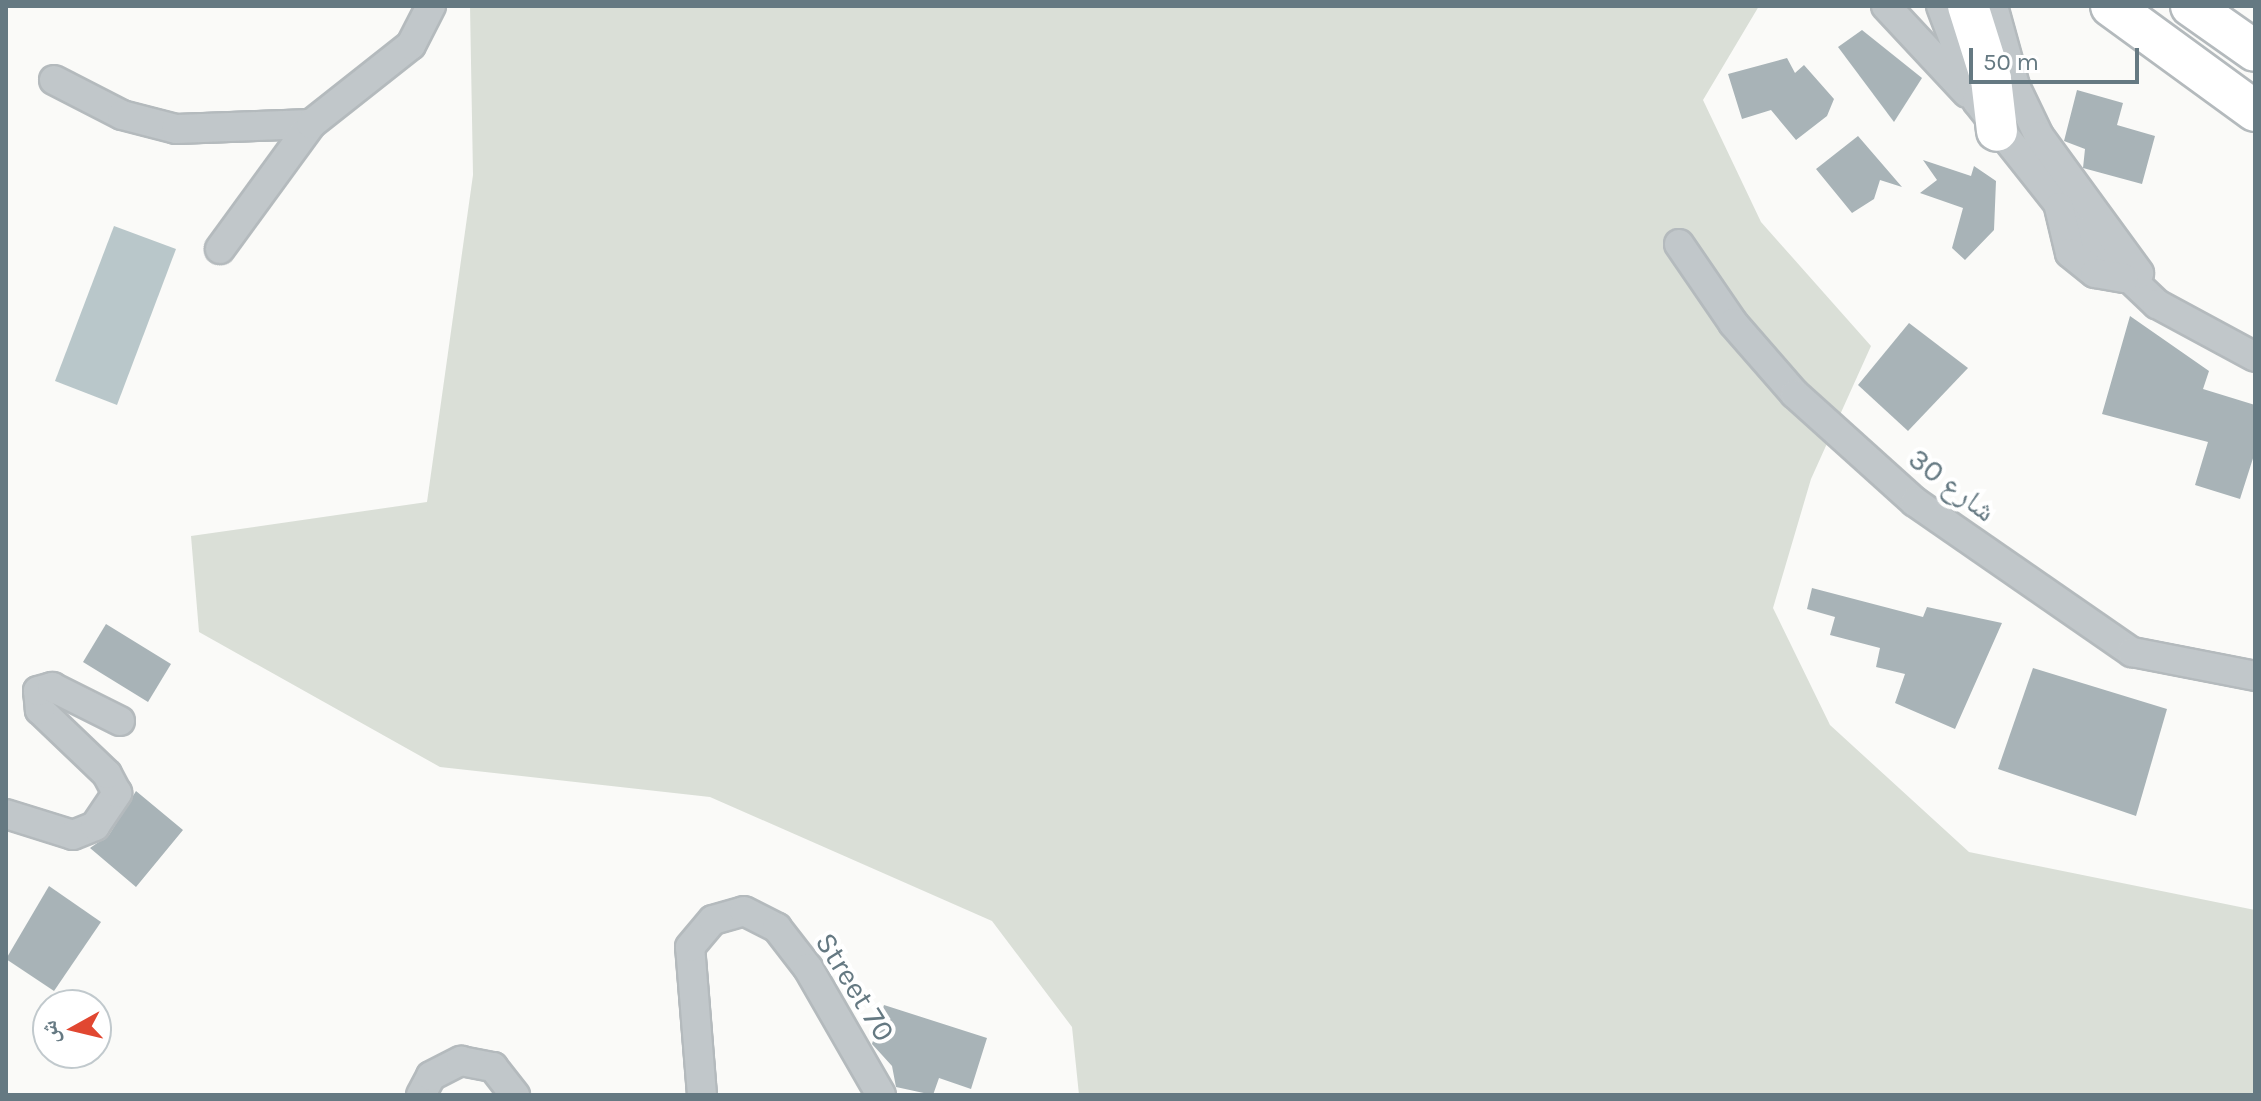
<!DOCTYPE html>
<meta charset="utf-8">
<style>
body{margin:0}
#map{position:relative;width:2261px;height:1101px;overflow:hidden;background:#fafaf8;font-family:Karla,"Noto Naskh Arabic",sans-serif}
div>[style]{position:absolute}
.green>*{inset:0;background:#dadfd7}
.water>*{inset:0;background:#b9c7ca}
.building>*{inset:0;background:#a8b3b7}
.roads{filter:drop-shadow(2px 0 #b4babd) drop-shadow(-2px 0 #b4babd) drop-shadow(0 2px #b4babd) drop-shadow(0 -2px #b4babd)}
.minor>*{height:28px;margin:-14px;padding:0 14px;transform-origin:14px;border-radius:14px;background:#c1c7ca}
.highway>*{height:40px;margin:-20px;padding:0 20px;transform-origin:20px;border-radius:20px;background:#fff}
span{translate:-50% -50%;white-space:nowrap;text-align:center;line-height:1.15;-webkit-text-stroke:8px #fff;paint-order:stroke}
.street-label{font-size:30px;color:#657982}
.frame{position:absolute;inset:0;border:8px solid #657982;pointer-events:none}
.north{position:absolute;left:32px;top:989px;width:80px;height:80px;box-sizing:border-box;background:#fff;border:2px solid #c1c9cd;border-radius:50%;rotate:262deg;font-size:22px;font-weight:700;line-height:32px;text-align:center;color:#657982}
.north::after{content:'';display:block;margin:auto;width:28px;height:36px;background:#e14731;clip-path:polygon(50% 0,100% 100%,50% 72%,0 100%)}
.scale{position:absolute;left:1969px;top:48px;width:170px;height:36px;box-sizing:border-box;border:4px solid #657982;border-top:0;padding-left:10px;font-size:24px;line-height:28px;white-space:nowrap;color:#657982;-webkit-text-stroke:6px #fff;paint-order:stroke}
</style>
<div id="map">
<div class="green">
<i style="clip-path:polygon(470px 6px,1759px 6px,1703px 100px,1761px 222px,1871px 346px,1811px 479px,1773px 608px,1830px 725px,1969px 852px,2255px 910px,2255px 1095px,1079px 1095px,1072px 1027px,992px 921px,710px 797px,440px 767px,199px 632px,191px 536px,427px 502px,473px 175px)"></i>
</div>
<div class="water">
<i style="clip-path:polygon(114px 226px,176px 249px,117px 405px,55px 381px)"></i>
</div>
<div class="building">
<i style="clip-path:polygon(1862px 30px,1922px 78px,1894px 122px,1838px 47px)"></i>
<i style="clip-path:polygon(1787px 58px,1795px 73px,1804px 65px,1834px 99px,1827px 116px,1796px 140px,1771px 110px,1742px 119px,1728px 74px)"></i>
<i style="clip-path:polygon(2077px 90px,2123px 103px,2117px 125px,2155px 136px,2142px 184px,2083px 168px,2085px 149px,2064px 141px)"></i>
<i style="clip-path:polygon(1858px 136px,1902px 187px,1880px 180px,1874px 199px,1852px 213px,1816px 169px)"></i>
<i style="clip-path:polygon(1923px 160px,1971px 176px,1974px 166px,1996px 181px,1994px 230px,1965px 260px,1952px 248px,1963px 208px,1920px 193px,1937px 180px)"></i>
<i style="clip-path:polygon(2130px 316px,2209px 371px,2203px 389px,2255px 405px,2255px 452px,2240px 499px,2195px 485px,2208px 442px,2102px 414px)"></i>
<i style="clip-path:polygon(1909px 323px,1968px 368px,1908px 431px,1858px 385px)"></i>
<i style="clip-path:polygon(1812px 588px,1923px 617px,1927px 607px,2002px 623px,1955px 729px,1895px 703px,1905px 674px,1876px 667px,1880px 648px,1830px 635px,1835px 617px,1807px 609px)"></i>
<i style="clip-path:polygon(106px 624px,171px 664px,148px 702px,83px 662px)"></i>
<i style="clip-path:polygon(2033px 668px,2167px 709px,2136px 816px,1998px 769px)"></i>
<i style="clip-path:polygon(136px 791px,183px 830px,136px 887px,90px 848px,109px 835px)"></i>
<i style="clip-path:polygon(49px 886px,101px 922px,54px 991px,6px 959px)"></i>
<i style="clip-path:polygon(884px 1005px,987px 1038px,971px 1089px,939px 1078px,933px 1095px,896px 1087px,892px 1066px,872px 1044px)"></i>
</div>
<div class="roads">
<div class="minor">
<i style="left:1886px;top:6px;width:119px;rotate:47deg"></i>
<i style="left:1941px;top:6px;width:102px;rotate:69.2deg"></i>
<i style="left:1977px;top:101px;width:167px;rotate:51.6deg"></i>
<i style="left:2081px;top:232px;width:105px;rotate:43.5deg"></i>
<i style="left:2157px;top:304px;width:111px;rotate:28.4deg"></i>
<i style="left:1993px;top:6px;width:83px;rotate:74.6deg"></i>
<i style="left:2015px;top:86px;width:55px;rotate:64.4deg"></i>
<i style="left:2039px;top:136px;width:170px;rotate:53.9deg"></i>
<i style="left:54px;top:80px;width:76px;rotate:27.2deg"></i>
<i style="left:122px;top:115px;width:56px;rotate:14.5deg"></i>
<i style="left:176px;top:129px;width:135px;rotate:-2.1deg"></i>
<i style="left:2059px;top:207px;width:47px;rotate:76.6deg"></i>
<i style="left:2070px;top:253px;width:32px;rotate:39deg"></i>
<i style="left:2095px;top:273px;width:29px;rotate:10deg"></i>
<i style="left:1679px;top:244px;width:96px;rotate:55.6deg"></i>
<i style="left:1733px;top:323px;width:94px;rotate:48.9deg"></i>
<i style="left:1795px;top:394px;width:161px;rotate:42deg"></i>
<i style="left:1915px;top:502px;width:264px;rotate:34.7deg"></i>
<i style="left:2132px;top:652px;width:125px;rotate:11deg"></i>
<i style="left:220px;top:249px;width:155px;rotate:-53.9deg"></i>
<i style="left:311px;top:124px;width:127px;rotate:-38.3deg"></i>
<i style="left:411px;top:45px;width:44px;rotate:-62.9deg"></i>
<i style="left:6px;top:814px;width:70px;rotate:17.4deg"></i>
<i style="left:73px;top:835px;width:24px;rotate:-22deg"></i>
<i style="left:95px;top:826px;width:40px;rotate:-56deg"></i>
<i style="left:117px;top:793px;width:21px;rotate:-118deg"></i>
<i style="left:107px;top:774px;width:93px;rotate:-136.3deg"></i>
<i style="left:40px;top:710px;width:19px;rotate:-96deg"></i>
<i style="left:38px;top:691px;width:15px;rotate:-16deg"></i>
<i style="left:52px;top:687px;width:76px;rotate:26.6deg"></i>
<i style="left:421px;top:1095px;width:21px;rotate:-62deg"></i>
<i style="left:431px;top:1076px;width:34px;rotate:-27deg"></i>
<i style="left:461px;top:1061px;width:33px;rotate:11deg"></i>
<i style="left:493px;top:1067px;width:36px;rotate:52deg"></i>
<i style="left:702px;top:1095px;width:148px;rotate:-94.6deg"></i>
<i style="left:690px;top:947px;width:35px;rotate:-50deg"></i>
<i style="left:713px;top:920px;width:32px;rotate:-16deg"></i>
<i style="left:744px;top:911px;width:37px;rotate:27deg"></i>
<i style="left:777px;top:928px;width:51px;rotate:52.2deg"></i>
<i style="left:808px;top:968px;width:146px;rotate:60.1deg"></i>
</div>
<div class="highway">
<i style="left:1968px;top:6px;width:77px;rotate:72.5deg"></i>
<i style="left:1991px;top:79px;width:52px;rotate:83.4deg"></i>
<i style="left:2111px;top:6px;width:178px;rotate:36.1deg"></i>
<i style="left:2191px;top:6px;width:78px;rotate:35.1deg"></i>
</div>
</div>
<div class="street-label">
<span style="left:1952px;top:485px;rotate:37deg">شارع 30</span>
<span style="left:855px;top:987px;rotate:58deg">Street 70</span>
</div>
<div class="frame"></div>
<div class="north">ش</div>
<div class="scale">50 m</div>
</div>
